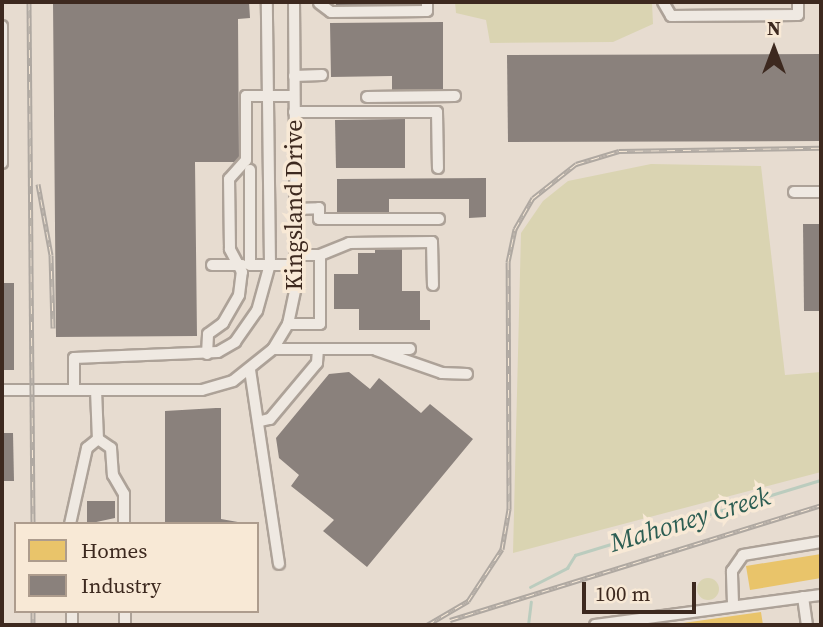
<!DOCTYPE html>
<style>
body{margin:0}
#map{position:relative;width:823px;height:627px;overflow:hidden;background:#e7dcd0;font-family:"Source Serif 4",serif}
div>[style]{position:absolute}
.green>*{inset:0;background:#dad4b2}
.round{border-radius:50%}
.homes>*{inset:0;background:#e9c46a}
.industry>*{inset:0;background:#8a817c}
.stream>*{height:2.5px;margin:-1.25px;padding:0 1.25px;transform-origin:1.25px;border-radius:1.25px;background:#bbccbe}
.roads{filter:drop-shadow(2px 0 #ada298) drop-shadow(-2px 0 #ada298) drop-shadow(0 2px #ada298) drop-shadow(0 -2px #ada298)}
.minor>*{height:10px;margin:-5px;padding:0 5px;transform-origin:5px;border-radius:5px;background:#efe9e2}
.rail>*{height:5px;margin-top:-2.5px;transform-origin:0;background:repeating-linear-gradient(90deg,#f8e9d6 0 8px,#afa8a1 0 16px);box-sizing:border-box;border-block:2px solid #afa8a1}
span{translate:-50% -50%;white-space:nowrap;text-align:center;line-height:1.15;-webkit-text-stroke:7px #f8e9d6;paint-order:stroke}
.street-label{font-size:24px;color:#3d291f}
.water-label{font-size:26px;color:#2d5e53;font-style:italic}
.frame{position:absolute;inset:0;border:4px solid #3d291f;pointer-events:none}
.legend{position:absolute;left:14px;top:522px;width:245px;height:91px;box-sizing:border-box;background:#f8e9d6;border:2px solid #ad9c8d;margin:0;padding:9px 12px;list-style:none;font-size:21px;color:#3d291f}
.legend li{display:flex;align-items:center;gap:14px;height:35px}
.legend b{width:35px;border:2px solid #ad9c8d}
.north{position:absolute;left:739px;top:14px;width:70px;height:70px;-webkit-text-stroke:5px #f8e9d6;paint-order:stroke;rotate:0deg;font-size:19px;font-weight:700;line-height:28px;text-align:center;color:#3d291f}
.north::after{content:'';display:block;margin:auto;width:24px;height:32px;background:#3d291f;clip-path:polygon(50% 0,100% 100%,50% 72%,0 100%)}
.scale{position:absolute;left:582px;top:582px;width:114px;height:32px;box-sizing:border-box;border:4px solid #3d291f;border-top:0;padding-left:9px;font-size:21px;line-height:24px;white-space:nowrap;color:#3d291f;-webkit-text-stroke:5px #f8e9d6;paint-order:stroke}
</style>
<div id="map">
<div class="green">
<i style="clip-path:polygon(455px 2px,652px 2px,653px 24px,613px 42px,490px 43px,486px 20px,456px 13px)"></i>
<i style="clip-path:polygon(651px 164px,761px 166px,785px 375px,821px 372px,821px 472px,513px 553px,521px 233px,543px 201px,568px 181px)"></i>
<i class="round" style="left:697px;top:578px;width:22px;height:22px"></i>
</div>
<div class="homes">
<i style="clip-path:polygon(821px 554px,821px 578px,750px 590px,746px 566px)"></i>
<i style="clip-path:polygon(761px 612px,763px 625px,677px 625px,676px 624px)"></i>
</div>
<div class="industry">
<i style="clip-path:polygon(53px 2px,249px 2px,250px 18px,238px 19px,239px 162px,195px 162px,197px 336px,56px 337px)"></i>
<i style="clip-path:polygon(336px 2px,414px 2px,414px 8px,336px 9px)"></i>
<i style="clip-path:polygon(443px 22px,443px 94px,392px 94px,392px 76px,331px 77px,330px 23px)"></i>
<i style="clip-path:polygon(821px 54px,821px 141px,508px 142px,507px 55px)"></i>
<i style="clip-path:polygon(405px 119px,405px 168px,336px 168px,335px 120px)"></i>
<i style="clip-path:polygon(486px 178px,486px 217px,469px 218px,469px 199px,389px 199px,389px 214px,337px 215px,337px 179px)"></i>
<i style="clip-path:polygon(803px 224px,821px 224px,821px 311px,804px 311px)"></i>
<i style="clip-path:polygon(375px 247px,402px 247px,402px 291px,420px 291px,420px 320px,430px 320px,430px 330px,359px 330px,359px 309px,334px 309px,334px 274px,358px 274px,358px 253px,375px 253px)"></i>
<i style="clip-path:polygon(2px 283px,14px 283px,14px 370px,2px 370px)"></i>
<i style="clip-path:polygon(349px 372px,370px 389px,379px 378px,421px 413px,430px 404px,473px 439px,367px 567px,323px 531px,334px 520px,291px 486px,299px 475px,279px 458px,276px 438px,329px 374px)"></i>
<i style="clip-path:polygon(216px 408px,221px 408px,221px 519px,249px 524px,165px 524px,165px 411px)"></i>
<i style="clip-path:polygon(2px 433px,13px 433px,14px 481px,2px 481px)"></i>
<i style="clip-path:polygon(87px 501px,115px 501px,115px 518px,87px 524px)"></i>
</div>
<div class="stream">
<i style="left:530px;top:587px;width:42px;rotate:-27.2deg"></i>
<i style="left:567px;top:568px;width:15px;rotate:-58deg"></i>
<i style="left:575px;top:555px;width:257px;rotate:-17deg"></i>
<i style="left:528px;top:625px;width:23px;rotate:-83deg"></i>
</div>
<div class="roads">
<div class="minor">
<i style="left:663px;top:2px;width:16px;rotate:60deg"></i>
<i style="left:671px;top:16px;width:127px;rotate:-0.5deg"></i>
<i style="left:798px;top:15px;width:13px;rotate:-90deg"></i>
<i style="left:319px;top:3px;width:15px;rotate:37deg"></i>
<i style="left:331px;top:12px;width:96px;rotate:-0.6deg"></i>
<i style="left:427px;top:11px;width:9px;rotate:-90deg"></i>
<i style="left:2px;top:26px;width:137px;rotate:90deg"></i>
<i style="left:294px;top:76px;width:28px;rotate:-2deg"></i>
<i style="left:367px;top:97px;width:88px;rotate:-0.7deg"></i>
<i style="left:294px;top:112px;width:143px"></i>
<i style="left:437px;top:112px;width:56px;rotate:89deg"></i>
<i style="left:250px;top:170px;width:95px;rotate:90deg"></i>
<i style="left:250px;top:265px;width:46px"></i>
<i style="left:794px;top:192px;width:27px"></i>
<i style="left:295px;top:209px;width:24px;rotate:-2deg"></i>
<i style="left:319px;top:208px;width:11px;rotate:90deg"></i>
<i style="left:319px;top:219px;width:120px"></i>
<i style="left:320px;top:255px;width:31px;rotate:-22deg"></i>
<i style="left:349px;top:243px;width:83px;rotate:-0.7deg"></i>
<i style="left:432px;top:242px;width:43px;rotate:88.7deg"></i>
<i style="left:212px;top:265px;width:30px"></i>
<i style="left:288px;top:324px;width:32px"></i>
<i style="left:320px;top:324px;width:69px;rotate:-90deg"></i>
<i style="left:320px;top:255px;width:24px;rotate:180deg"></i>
<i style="left:273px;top:349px;width:137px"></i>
<i style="left:376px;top:350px;width:70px;rotate:19.2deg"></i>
<i style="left:442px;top:373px;width:25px;rotate:2deg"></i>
<i style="left:207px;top:354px;width:20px;rotate:-87deg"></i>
<i style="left:208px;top:334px;width:19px;rotate:-36deg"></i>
<i style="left:223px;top:323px;width:32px;rotate:-60deg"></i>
<i style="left:239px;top:295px;width:23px;rotate:-83deg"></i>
<i style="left:242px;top:272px;width:26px;rotate:-118deg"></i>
<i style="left:230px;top:249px;width:70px;rotate:-90.8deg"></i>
<i style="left:229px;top:179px;width:25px;rotate:-48deg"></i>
<i style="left:246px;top:160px;width:64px;rotate:-90deg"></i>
<i style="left:246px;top:96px;width:48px"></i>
<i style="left:250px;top:370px;width:196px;rotate:81.5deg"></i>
<i style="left:2px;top:390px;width:200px"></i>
<i style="left:202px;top:390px;width:32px;rotate:-16deg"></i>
<i style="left:233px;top:381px;width:51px;rotate:-38.7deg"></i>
<i style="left:273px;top:349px;width:29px;rotate:-59deg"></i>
<i style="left:288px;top:324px;width:38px;rotate:-78deg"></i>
<i style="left:296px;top:287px;width:285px;rotate:-90.4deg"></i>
<i style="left:74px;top:390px;width:32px;rotate:-90deg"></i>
<i style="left:74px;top:358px;width:144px;rotate:-2.4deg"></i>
<i style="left:218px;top:352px;width:20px;rotate:-30deg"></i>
<i style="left:235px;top:342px;width:38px;rotate:-55deg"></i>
<i style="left:257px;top:311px;width:49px;rotate:-74.5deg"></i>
<i style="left:270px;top:264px;width:262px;rotate:-90.7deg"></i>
<i style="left:96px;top:390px;width:49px;rotate:87.7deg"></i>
<i style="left:261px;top:421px;width:9px;rotate:-13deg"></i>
<i style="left:270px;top:419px;width:73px;rotate:-50deg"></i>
<i style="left:317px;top:363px;width:14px;rotate:-86deg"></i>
<i style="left:98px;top:439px;width:16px;rotate:35deg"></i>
<i style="left:111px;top:448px;width:27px;rotate:86deg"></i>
<i style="left:113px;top:475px;width:22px;rotate:60deg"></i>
<i style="left:124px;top:494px;width:30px;rotate:90deg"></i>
<i style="left:70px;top:524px;width:78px;rotate:-77.4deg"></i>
<i style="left:87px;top:448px;width:14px;rotate:-39deg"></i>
<i style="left:803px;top:597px;width:28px;rotate:82deg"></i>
<i style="left:733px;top:603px;width:32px;rotate:-92deg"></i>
<i style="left:732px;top:571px;width:19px;rotate:-55deg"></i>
<i style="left:743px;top:555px;width:79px;rotate:-9.5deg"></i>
<i style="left:72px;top:611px;width:14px;rotate:90deg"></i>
<i style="left:125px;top:611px;width:14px;rotate:90deg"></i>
<i style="left:595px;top:625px;width:228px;rotate:-7.6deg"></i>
</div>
</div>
<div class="rail">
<i style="left:29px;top:2px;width:522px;rotate:89.56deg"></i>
<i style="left:38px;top:184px;width:72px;rotate:79.6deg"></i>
<i style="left:51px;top:255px;width:73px;rotate:88.4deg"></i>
<i style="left:33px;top:611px;width:14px;rotate:90deg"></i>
<i style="left:450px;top:620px;width:388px;rotate:-17.2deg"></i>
<i style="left:427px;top:625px;width:48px;rotate:-30.3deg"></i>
<i style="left:468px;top:601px;width:62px;rotate:-56.8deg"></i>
<i style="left:502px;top:549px;width:41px;rotate:-80.1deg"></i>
<i style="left:509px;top:509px;width:247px;rotate:-90.2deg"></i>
<i style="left:508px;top:262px;width:34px;rotate:-78deg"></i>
<i style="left:515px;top:229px;width:36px;rotate:-60deg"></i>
<i style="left:533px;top:198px;width:55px;rotate:-38.3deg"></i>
<i style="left:576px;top:164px;width:45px;rotate:-16.8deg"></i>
<i style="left:619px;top:151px;width:202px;rotate:-0.9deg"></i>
</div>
<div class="street-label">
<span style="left:294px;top:205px;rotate:-90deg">Kingsland Drive</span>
</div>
<div class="water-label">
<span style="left:690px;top:520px;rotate:-17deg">Mahoney Creek</span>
</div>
<div class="frame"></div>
<ul class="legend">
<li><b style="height:19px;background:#e9c46a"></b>Homes</li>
<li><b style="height:19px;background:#8a817c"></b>Industry</li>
</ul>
<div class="north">N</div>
<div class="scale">100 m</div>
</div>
